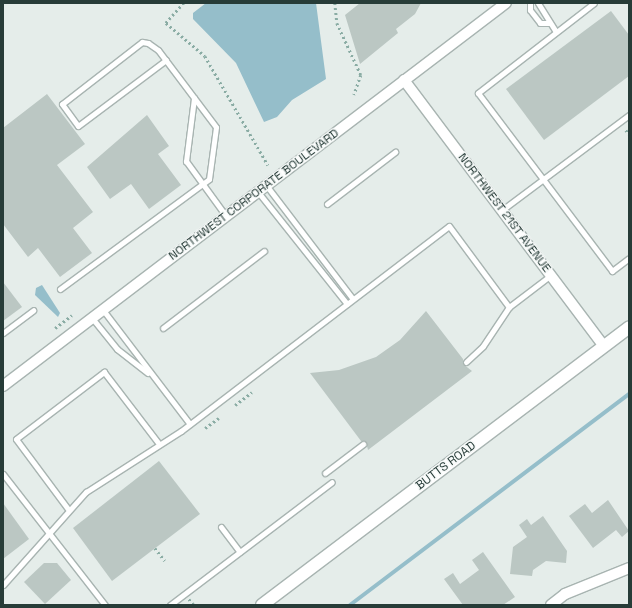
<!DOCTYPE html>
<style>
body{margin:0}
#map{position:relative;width:632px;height:608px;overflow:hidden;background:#e5edea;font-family:"Space Grotesk",sans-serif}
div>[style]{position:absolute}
.water>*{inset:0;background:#95beca}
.stream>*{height:4px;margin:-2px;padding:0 2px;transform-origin:2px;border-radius:2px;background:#95beca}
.building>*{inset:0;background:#bbc7c3}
.path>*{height:2.5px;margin-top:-1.25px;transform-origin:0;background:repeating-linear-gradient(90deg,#8aaca4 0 2px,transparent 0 5px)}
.roads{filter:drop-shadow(1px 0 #a8b4b1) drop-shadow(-1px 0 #a8b4b1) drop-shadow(0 1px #a8b4b1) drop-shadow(0 -1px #a8b4b1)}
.lane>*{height:5px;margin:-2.5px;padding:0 2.5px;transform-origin:2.5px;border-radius:2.5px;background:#fff}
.street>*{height:10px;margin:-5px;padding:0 5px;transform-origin:5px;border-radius:5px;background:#fff}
.secondary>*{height:12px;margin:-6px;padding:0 6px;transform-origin:6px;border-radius:6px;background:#fff}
span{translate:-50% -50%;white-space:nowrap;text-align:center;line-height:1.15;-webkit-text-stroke:3px #f6f9f8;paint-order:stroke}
.street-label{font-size:12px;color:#273c38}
.frame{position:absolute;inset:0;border:4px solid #273c38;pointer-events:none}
</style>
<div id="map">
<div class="water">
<i style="clip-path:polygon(206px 3px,316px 3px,326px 79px,292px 100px,277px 117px,264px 122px,236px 63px,193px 19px,193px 13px)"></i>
<i style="clip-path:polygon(42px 285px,60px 313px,58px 317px,35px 295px,36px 288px)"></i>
</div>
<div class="stream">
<i style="left:350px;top:605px;width:350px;rotate:-37.1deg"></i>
</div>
<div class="building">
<i style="clip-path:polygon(360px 3px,421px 3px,415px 14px,396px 29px,398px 33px,360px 64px,345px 15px)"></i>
<i style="clip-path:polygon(611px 11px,629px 35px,629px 76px,544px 140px,506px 89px)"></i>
<i style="clip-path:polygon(47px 94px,85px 144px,57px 165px,93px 212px,73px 228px,92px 253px,60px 277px,38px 248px,28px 257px,3px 224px,3px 128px)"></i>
<i style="clip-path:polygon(147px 115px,169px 146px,158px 154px,181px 185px,149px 209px,131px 184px,110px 199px,87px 167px)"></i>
<i style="clip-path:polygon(3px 282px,22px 307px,3px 321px)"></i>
<i style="clip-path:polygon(426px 311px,463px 359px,463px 364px,472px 371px,368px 450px,366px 442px,361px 441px,310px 373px,339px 370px,376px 357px,400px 340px)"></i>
<i style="clip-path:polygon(159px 461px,200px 514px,112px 581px,73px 528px)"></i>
<i style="clip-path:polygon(608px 500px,629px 531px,622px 537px,616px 530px,593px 548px,569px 516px,585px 504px,592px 513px)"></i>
<i style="clip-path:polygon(3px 503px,29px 539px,3px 559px)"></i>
<i style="clip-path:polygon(543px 516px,567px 551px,566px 563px,546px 561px,533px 570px,532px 576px,510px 574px,513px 547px,527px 537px,519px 525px,527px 519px,531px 525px)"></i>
<i style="clip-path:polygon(483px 552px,515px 597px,503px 605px,463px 605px,444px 579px,453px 573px,460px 584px,479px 570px,472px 560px)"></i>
<i style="clip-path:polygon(44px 563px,57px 563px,71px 580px,45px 604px,24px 582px)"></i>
</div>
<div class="path">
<i style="left:184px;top:3px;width:27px;rotate:132deg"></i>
<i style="left:166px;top:23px;width:51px;rotate:40.2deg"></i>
<i style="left:205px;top:56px;width:126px;rotate:60deg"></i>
<i style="left:335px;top:3px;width:20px;rotate:84deg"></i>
<i style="left:337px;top:23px;width:57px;rotate:65.2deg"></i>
<i style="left:361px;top:75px;width:21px;rotate:109deg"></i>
<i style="left:626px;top:130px;width:5px;rotate:53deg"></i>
<i style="left:55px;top:328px;width:21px;rotate:-37deg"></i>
<i style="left:235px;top:405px;width:21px;rotate:-37deg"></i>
<i style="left:205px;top:428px;width:17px;rotate:-36deg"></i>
<i style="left:155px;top:548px;width:16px;rotate:52deg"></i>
<i style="left:189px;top:599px;width:8px;rotate:50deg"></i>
</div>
<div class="roads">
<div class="lane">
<i style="left:530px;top:3px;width:7px;rotate:90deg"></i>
<i style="left:530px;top:10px;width:16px;rotate:52deg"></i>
<i style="left:540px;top:23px;width:9px"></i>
<i style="left:538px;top:3px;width:34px;rotate:58deg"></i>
<i style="left:594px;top:3px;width:147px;rotate:142.2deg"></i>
<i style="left:478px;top:93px;width:223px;rotate:53deg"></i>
<i style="left:612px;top:271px;width:21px;rotate:-37deg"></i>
<i style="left:194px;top:98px;width:64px;rotate:97.2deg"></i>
<i style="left:186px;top:161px;width:68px;rotate:54deg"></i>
<i style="left:266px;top:185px;width:143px;rotate:52.7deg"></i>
<i style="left:258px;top:192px;width:143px;rotate:51.5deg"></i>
<i style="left:327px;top:204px;width:86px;rotate:-37.4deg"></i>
<i style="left:502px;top:210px;width:159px;rotate:-36.8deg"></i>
<i style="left:60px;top:289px;width:185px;rotate:-36.4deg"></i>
<i style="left:209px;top:179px;width:52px;rotate:-82.3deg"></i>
<i style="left:216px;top:127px;width:96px;rotate:-127deg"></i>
<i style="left:158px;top:50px;width:12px;rotate:-145deg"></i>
<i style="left:148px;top:43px;width:6px;rotate:-171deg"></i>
<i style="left:142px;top:42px;width:101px;rotate:142.2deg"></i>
<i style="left:62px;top:104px;width:27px;rotate:54deg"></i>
<i style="left:78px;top:126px;width:110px;rotate:-36.9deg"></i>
<i style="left:103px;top:310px;width:143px;rotate:52.7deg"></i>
<i style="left:92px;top:318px;width:40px;rotate:51deg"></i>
<i style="left:117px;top:349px;width:39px;rotate:38deg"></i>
<i style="left:163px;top:328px;width:127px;rotate:-37.3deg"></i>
<i style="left:3px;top:333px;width:38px;rotate:-37deg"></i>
<i style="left:466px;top:362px;width:23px;rotate:-43deg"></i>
<i style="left:483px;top:346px;width:47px;rotate:-56.3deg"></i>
<i style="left:509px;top:307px;width:53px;rotate:-37.3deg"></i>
<i style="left:325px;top:473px;width:48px;rotate:-37.3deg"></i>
<i style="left:3px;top:474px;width:166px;rotate:52.1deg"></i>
<i style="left:68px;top:509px;width:87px;rotate:-126.6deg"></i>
<i style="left:16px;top:439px;width:111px;rotate:-37.3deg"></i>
<i style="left:104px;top:372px;width:91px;rotate:52.6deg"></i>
<i style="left:221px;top:527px;width:31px;rotate:53deg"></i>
<i style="left:3px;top:585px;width:125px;rotate:-48.3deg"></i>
<i style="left:86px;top:492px;width:113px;rotate:-32.7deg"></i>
<i style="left:181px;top:431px;width:337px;rotate:-37.4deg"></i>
<i style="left:449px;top:226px;width:101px;rotate:53.5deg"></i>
<i style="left:170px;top:605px;width:203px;rotate:-37.2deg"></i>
</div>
<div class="street">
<i style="left:404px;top:80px;width:333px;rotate:53.1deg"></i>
<i style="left:3px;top:386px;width:632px;rotate:-37.29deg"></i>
<i style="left:551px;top:605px;width:18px;rotate:-38deg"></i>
<i style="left:565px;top:594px;width:69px;rotate:-22.1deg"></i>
</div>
<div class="secondary">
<i style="left:262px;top:605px;width:460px;rotate:-37.1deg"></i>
</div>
</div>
<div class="street-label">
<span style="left:254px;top:195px;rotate:-37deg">NORTHWEST CORPORATE BOULEVARD</span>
<span style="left:504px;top:213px;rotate:53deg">NORTHWEST 21ST AVENUE</span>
<span style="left:446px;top:466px;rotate:-37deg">BUTTS ROAD</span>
</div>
<div class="frame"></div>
</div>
